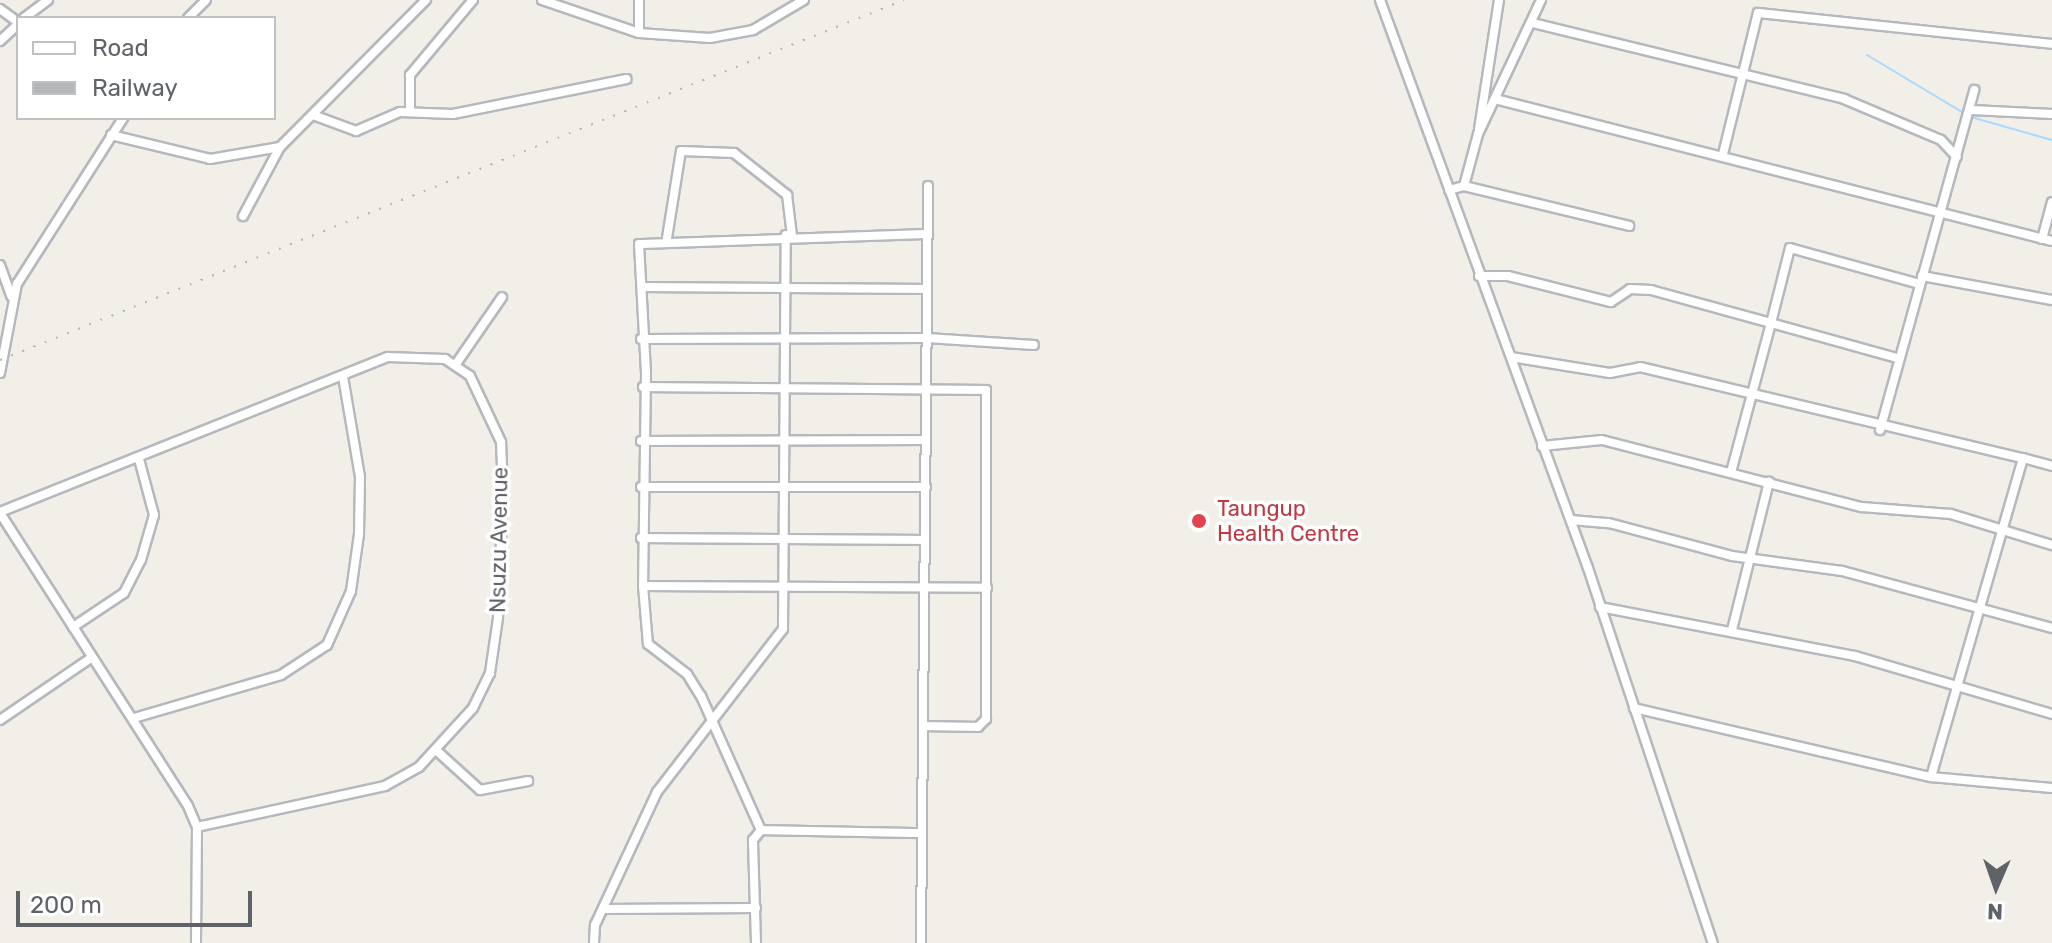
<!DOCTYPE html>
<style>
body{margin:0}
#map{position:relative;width:2052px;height:943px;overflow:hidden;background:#f1efe8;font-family:Rubik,sans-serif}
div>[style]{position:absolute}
.stream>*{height:2px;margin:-1px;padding:0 1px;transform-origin:1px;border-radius:1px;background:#aadaff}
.roads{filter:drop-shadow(2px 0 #b5b8bc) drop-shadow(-2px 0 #b5b8bc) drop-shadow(0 2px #b5b8bc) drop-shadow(0 -2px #b5b8bc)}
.minor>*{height:8px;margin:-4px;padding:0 4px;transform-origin:4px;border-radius:4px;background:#fff}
.rail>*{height:2px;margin-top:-1px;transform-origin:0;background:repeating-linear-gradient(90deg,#b6b7b8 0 2px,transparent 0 12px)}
.dots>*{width:22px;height:22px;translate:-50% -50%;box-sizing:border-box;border:4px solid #fff;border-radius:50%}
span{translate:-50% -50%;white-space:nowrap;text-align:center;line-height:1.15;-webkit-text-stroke:7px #fff;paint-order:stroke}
.health-label{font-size:22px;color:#be3a42}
.left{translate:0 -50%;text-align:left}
.street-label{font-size:22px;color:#5f6368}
.legend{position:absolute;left:16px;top:16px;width:260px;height:104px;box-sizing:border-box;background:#fff;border:2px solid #bfc1c3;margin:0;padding:10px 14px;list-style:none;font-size:24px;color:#5f6368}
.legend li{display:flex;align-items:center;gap:16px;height:40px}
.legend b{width:40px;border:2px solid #bfc1c3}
.north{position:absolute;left:1956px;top:847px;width:80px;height:80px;-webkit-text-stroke:6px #fff;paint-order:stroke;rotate:182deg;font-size:22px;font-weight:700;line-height:32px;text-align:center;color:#5f6368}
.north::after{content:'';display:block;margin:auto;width:28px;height:36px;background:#5f6368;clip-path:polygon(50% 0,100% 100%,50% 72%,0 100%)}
.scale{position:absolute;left:16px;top:891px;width:236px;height:36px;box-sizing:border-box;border:4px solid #5f6368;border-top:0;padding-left:10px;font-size:24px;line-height:28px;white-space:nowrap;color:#5f6368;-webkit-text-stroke:6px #fff;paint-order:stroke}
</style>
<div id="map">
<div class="stream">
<i style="left:1867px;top:55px;width:114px;rotate:31deg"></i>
<i style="left:1971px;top:117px;width:84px;rotate:15.9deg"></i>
</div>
<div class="roads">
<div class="minor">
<i style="left:542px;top:0;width:102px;rotate:18.8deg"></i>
<i style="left:639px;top:33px;width:71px;rotate:4deg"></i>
<i style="left:710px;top:38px;width:44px;rotate:-10.5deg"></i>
<i style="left:753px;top:30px;width:59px;rotate:-30.5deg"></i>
<i style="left:1380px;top:0;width:605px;rotate:69.89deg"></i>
<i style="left:1588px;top:568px;width:395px;rotate:71.6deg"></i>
<i style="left:0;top:9px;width:22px;rotate:36deg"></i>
<i style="left:24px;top:18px;width:30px;rotate:-37deg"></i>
<i style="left:188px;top:18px;width:25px;rotate:-45deg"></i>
<i style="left:1533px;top:23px;width:320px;rotate:13.7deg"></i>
<i style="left:1844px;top:99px;width:105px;rotate:22.9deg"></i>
<i style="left:1941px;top:140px;width:23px;rotate:47deg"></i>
<i style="left:639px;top:33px;width:33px;rotate:-90deg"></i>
<i style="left:0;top:41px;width:25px;rotate:-43deg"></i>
<i style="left:1495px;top:99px;width:575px;rotate:14.3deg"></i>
<i style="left:1972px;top:110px;width:80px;rotate:2.9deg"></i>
<i style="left:410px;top:112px;width:37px;rotate:-90deg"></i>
<i style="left:410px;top:75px;width:98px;rotate:-50deg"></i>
<i style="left:313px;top:115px;width:46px;rotate:20.4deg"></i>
<i style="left:356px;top:131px;width:48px;rotate:-23.4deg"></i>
<i style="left:400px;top:112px;width:53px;rotate:2.2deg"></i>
<i style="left:453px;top:114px;width:177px;rotate:-11.4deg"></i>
<i style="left:1479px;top:129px;width:131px;rotate:-81.2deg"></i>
<i style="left:111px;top:135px;width:102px;rotate:13.6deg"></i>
<i style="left:210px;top:159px;width:71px;rotate:-9.7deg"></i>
<i style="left:280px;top:147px;width:207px;rotate:-45.2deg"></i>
<i style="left:1723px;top:154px;width:145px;rotate:-76.1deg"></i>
<i style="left:1758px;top:13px;width:296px;rotate:6deg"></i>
<i style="left:1464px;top:186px;width:170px;rotate:13.6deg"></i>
<i style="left:1449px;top:190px;width:16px;rotate:-15deg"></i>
<i style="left:1464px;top:186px;width:54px;rotate:-74.9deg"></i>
<i style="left:1478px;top:134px;width:148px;rotate:-64.8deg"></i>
<i style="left:243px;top:216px;width:78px;rotate:-61.8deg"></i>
<i style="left:928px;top:234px;width:289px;rotate:178deg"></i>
<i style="left:639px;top:244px;width:130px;rotate:86.9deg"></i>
<i style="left:646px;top:374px;width:212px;rotate:90.8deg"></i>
<i style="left:643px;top:586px;width:344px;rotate:0.3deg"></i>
<i style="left:667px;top:238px;width:88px;rotate:-80.9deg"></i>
<i style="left:681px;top:151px;width:53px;rotate:2.2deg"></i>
<i style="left:734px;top:153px;width:68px;rotate:38.4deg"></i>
<i style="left:787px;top:195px;width:41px;rotate:83deg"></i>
<i style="left:2042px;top:239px;width:38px;rotate:-75deg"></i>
<i style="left:0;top:265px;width:33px;rotate:70deg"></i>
<i style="left:1479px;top:276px;width:29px"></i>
<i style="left:1508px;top:276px;width:106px;rotate:14.2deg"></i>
<i style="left:1611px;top:302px;width:23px;rotate:-34deg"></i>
<i style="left:1630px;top:289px;width:21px;rotate:3deg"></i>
<i style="left:1651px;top:290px;width:124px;rotate:15.4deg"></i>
<i style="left:1771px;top:323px;width:154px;rotate:105deg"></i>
<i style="left:1922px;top:276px;width:132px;rotate:10.5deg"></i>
<i style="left:644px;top:287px;width:283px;rotate:0.4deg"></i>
<i style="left:641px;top:339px;width:286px;rotate:-0.2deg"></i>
<i style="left:927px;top:338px;width:107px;rotate:3.7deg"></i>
<i style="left:1511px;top:357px;width:100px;rotate:9.2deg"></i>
<i style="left:1610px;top:373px;width:31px;rotate:-11deg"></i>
<i style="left:1640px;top:367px;width:394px;rotate:13.4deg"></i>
<i style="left:1897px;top:358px;width:131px;rotate:-164.5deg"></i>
<i style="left:1771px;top:323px;width:77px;rotate:-75.8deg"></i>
<i style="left:1790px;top:248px;width:135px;rotate:15.5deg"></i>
<i style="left:456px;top:364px;width:81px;rotate:-55.5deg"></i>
<i style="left:0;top:373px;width:91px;rotate:-79.2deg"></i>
<i style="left:17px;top:284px;width:197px;rotate:-57.4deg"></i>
<i style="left:643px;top:387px;width:343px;rotate:0.5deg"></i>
<i style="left:986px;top:390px;width:329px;rotate:90deg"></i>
<i style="left:986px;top:719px;width:11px;rotate:135deg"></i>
<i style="left:978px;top:727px;width:54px;rotate:-178.9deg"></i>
<i style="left:1880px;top:430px;width:353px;rotate:-74.5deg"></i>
<i style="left:641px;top:441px;width:285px;rotate:-0.2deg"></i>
<i style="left:1542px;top:446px;width:60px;rotate:-5.7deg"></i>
<i style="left:1602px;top:440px;width:268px;rotate:14.5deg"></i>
<i style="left:1862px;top:507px;width:89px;rotate:4.5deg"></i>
<i style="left:1951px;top:514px;width:106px;rotate:17.1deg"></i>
<i style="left:641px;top:487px;width:285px"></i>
<i style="left:0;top:512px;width:418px;rotate:-21.8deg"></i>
<i style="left:388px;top:357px;width:57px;rotate:2deg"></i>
<i style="left:445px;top:359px;width:30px;rotate:34deg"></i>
<i style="left:470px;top:376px;width:73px;rotate:64.8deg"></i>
<i style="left:501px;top:442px;width:47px;rotate:87.6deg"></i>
<i style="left:503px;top:489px;width:129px;rotate:92.2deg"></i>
<i style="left:498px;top:618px;width:56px;rotate:98.3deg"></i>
<i style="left:490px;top:673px;width:39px;rotate:116deg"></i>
<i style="left:473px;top:708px;width:80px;rotate:132.5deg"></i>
<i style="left:419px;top:767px;width:39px;rotate:151deg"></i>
<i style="left:385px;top:786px;width:192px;rotate:167.7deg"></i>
<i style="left:0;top:513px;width:348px;rotate:57.3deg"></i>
<i style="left:188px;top:806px;width:23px;rotate:67deg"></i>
<i style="left:197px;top:827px;width:116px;rotate:90.5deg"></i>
<i style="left:1571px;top:520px;width:38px;rotate:5deg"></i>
<i style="left:1609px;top:523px;width:127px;rotate:15deg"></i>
<i style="left:1732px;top:556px;width:111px;rotate:7.8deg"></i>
<i style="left:1842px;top:571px;width:218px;rotate:15.2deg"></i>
<i style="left:641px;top:538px;width:284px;rotate:0.4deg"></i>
<i style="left:643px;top:586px;width:58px;rotate:85.1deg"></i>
<i style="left:648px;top:644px;width:49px;rotate:37.6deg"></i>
<i style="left:687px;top:674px;width:26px;rotate:58deg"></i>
<i style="left:701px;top:696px;width:147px;rotate:65.9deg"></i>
<i style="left:1600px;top:607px;width:260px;rotate:10.9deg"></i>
<i style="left:1855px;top:656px;width:205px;rotate:16.4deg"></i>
<i style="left:73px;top:627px;width:61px;rotate:-33.7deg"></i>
<i style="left:124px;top:593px;width:37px;rotate:-63deg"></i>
<i style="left:141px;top:560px;width:47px;rotate:-73.9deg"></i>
<i style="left:154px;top:515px;width:58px;rotate:-105deg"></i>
<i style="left:1732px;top:630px;width:153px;rotate:-76deg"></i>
<i style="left:1634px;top:708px;width:305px;rotate:13.1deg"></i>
<i style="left:1931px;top:777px;width:121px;rotate:5.2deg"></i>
<i style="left:134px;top:718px;width:153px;rotate:-16.3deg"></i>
<i style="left:281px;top:675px;width:55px;rotate:-33.1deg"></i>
<i style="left:327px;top:645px;width:59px;rotate:-66deg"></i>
<i style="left:351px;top:591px;width:58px;rotate:-82deg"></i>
<i style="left:359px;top:534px;width:57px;rotate:-89deg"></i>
<i style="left:360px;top:477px;width:101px;rotate:-99.6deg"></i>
<i style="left:0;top:720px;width:110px;rotate:-34.3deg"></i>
<i style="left:437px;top:751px;width:58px;rotate:42.2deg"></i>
<i style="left:480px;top:790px;width:49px;rotate:-10.6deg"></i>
<i style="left:1931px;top:777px;width:332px;rotate:-73.9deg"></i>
<i style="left:2023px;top:458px;width:30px;rotate:15deg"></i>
<i style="left:603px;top:909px;width:153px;rotate:-0.4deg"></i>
<i style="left:594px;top:943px;width:18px;rotate:-87deg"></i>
<i style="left:595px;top:925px;width:147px;rotate:-65deg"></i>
<i style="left:657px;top:792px;width:206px;rotate:-52.3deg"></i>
<i style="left:783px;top:629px;width:394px;rotate:-89.6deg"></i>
<i style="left:756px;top:943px;width:103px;rotate:-91.7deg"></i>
<i style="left:753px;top:840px;width:13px;rotate:-51deg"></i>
<i style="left:761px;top:830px;width:161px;rotate:1.1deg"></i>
<i style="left:921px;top:943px;width:757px;rotate:-89.47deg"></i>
</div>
</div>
<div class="rail">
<i style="left:0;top:360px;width:973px;rotate:-21.71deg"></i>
</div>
<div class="dots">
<i style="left:1199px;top:521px;background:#e0444e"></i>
</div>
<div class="health-label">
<span class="left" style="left:1217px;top:521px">Taungup<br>Health Centre</span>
</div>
<div class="street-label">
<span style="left:499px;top:540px;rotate:-89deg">Nsuzu Avenue</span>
</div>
<ul class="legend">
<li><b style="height:10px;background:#fff"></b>Road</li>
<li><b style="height:10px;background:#b6b7b8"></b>Railway</li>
</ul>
<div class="north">N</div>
<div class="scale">200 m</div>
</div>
